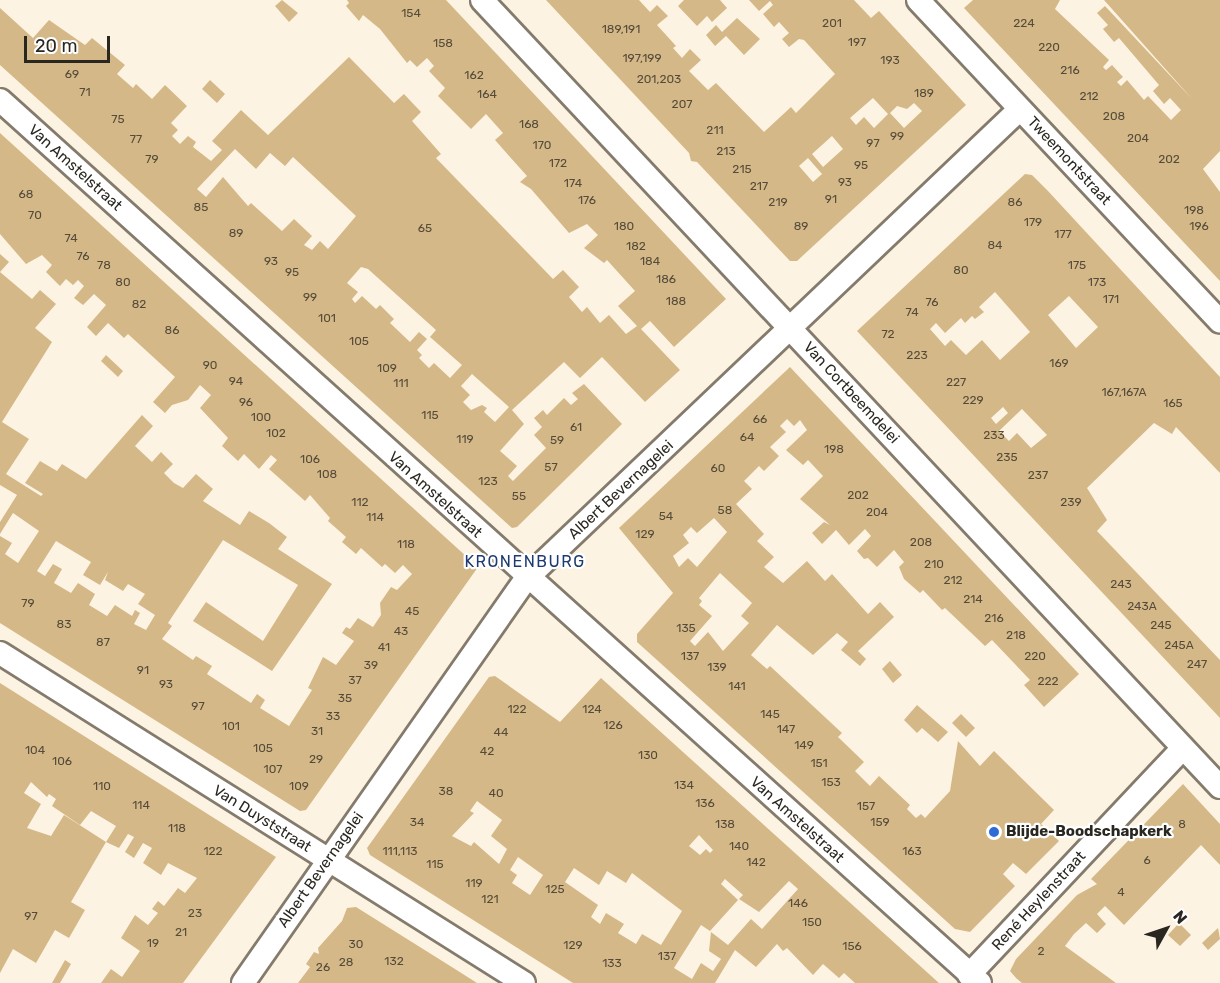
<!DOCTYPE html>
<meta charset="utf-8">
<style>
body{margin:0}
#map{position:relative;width:1220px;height:983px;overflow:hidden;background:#fdf3e3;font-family:Rubik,sans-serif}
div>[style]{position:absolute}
.building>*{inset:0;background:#d5b887}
.roads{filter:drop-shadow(2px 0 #847b6c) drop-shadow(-2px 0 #847b6c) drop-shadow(0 2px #847b6c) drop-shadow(0 -2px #847b6c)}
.minor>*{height:22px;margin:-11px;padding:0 11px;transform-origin:11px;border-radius:11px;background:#fff}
.dots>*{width:16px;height:16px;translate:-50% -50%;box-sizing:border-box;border:3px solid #fff;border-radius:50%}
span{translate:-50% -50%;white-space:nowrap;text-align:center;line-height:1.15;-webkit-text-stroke:4.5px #fff;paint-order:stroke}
.number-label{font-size:12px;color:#554b3a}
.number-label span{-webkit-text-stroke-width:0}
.street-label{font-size:15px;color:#2a2721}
.poi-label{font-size:15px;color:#2a2721;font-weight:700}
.left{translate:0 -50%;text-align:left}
.neighbourhood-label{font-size:16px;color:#1d3b71;letter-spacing:1.5px}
.north{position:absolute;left:1136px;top:899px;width:60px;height:60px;-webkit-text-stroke:4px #fff;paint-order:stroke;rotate:50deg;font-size:16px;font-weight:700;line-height:24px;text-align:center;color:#2a2721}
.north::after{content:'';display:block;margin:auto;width:21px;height:27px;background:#2a2721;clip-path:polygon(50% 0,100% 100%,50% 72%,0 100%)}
.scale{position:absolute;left:24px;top:36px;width:86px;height:27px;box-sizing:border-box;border:3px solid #2a2721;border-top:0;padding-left:8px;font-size:18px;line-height:21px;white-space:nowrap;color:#2a2721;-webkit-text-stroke:4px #fff;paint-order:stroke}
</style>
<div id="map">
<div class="building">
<i style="clip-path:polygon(282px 0,298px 13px,289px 22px,275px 6px)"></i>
<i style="clip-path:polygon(evenodd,347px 0,446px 0,726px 299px,674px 347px,650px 321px,641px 329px,680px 370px,645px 402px,602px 357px,580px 378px,564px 362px,512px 410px,524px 424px,500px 451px,517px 466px,508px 476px,513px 481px,546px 448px,534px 435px,542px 427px,534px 418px,543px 410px,547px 415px,564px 398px,571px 405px,578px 399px,572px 393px,584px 384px,622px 424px,517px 527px,512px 528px,0 65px,0 8px,33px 38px,49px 20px,85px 45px,92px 38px,125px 65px,117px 74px,133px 88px,136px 84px,152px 99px,165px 85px,187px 106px,171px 123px,178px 130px,172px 136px,180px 144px,188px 136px,196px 142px,193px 147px,211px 161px,222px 150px,212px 141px,241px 110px,268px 135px,349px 57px,394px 103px,404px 94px,421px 112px,412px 121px,441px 154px,436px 158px,553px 279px,563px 270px,579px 287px,569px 297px,582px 312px,587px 307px,600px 323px,609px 315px,626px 334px,637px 326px,618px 306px,635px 291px,607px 260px,604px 263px,584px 248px,598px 235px,587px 224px,569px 233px,531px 189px,520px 182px,527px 176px,495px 140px,503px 133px,486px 114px,471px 129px,438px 96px,445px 88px,429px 71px,434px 66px,427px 58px,417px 67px,410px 60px,407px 63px,380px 29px,363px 15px,359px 21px,346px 6px,349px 3px,347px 0,235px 149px,256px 169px,270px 153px,285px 166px,293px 157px,356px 216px,328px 249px,320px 241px,312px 250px,304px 245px,312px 236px,294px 219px,282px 231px,251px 203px,248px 206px,223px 177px,206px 197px,197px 189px,235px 149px,347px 0,361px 267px,368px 269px,436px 330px,430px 337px,462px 365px,450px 378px,434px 363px,429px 368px,419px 358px,422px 355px,417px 350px,427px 339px,419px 332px,410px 342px,390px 323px,394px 319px,380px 305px,376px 309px,362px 296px,355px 303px,352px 299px,358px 292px,347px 283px,361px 267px,347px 0,472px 374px,509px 407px,495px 422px,484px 412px,487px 408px,482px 405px,471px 410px,463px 402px,470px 395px,461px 386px,472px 374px)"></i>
<i style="clip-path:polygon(evenodd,546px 0,639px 0,650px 12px,657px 5px,668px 16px,657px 25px,676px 46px,673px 48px,682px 58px,690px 49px,701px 60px,689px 71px,708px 90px,716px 83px,764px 132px,791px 107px,796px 113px,835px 74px,804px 40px,799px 39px,789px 47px,782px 39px,789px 33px,779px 22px,774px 27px,763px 14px,773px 5px,770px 1px,759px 11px,749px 0,854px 0,871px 18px,879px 11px,966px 105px,797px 261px,790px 261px,697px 162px,691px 161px,689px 153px,546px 0,873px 98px,888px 114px,874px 128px,864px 117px,856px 125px,850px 118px,873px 98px,546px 0,914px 103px,922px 111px,904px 128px,890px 113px,897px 106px,907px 109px,914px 103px,546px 0,832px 136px,843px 149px,823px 167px,812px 154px,832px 136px,546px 0,808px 158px,822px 174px,813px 182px,799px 166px,808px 158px)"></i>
<i style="clip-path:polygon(684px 0,720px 0,727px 8px,712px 22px,707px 16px,697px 26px,678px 6px)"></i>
<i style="clip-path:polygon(973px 0,1060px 0,1055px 9px,1109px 60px,1103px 67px,1106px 70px,1112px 65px,1123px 77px,1117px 82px,1121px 86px,1127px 80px,1144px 100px,1148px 96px,1171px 120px,1181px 110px,1170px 98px,1164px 104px,1153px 91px,1159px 85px,1119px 38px,1114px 42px,1103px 29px,1108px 25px,1097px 13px,1105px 6px,1193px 100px,1104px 0,1220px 0,1220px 151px,1203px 169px,1220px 192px,1220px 281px,964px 8px)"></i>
<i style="clip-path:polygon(737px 18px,760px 39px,744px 55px,726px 36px,715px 46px,706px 35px,716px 25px,722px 32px)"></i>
<i style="clip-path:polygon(210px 80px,225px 94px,217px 103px,202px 89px)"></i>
<i style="clip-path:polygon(evenodd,0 133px,478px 567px,306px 810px,300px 811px,0 623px,0 536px,12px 543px,5px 554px,18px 563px,39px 531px,13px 513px,0 534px,0 522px,17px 495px,0 485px,0 254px,9px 262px,0 272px,32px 299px,40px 290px,56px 304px,35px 328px,52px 342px,2px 422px,29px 439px,6px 474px,41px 496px,43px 494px,25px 483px,40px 461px,57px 471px,62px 464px,86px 479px,142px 415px,153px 426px,135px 446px,152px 462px,161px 452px,173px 464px,164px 473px,174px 483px,183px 488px,196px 474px,213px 489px,203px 501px,240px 525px,249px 511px,269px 523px,287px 537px,278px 549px,332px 584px,272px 671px,193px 621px,206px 602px,263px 641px,298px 585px,223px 540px,168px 623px,172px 626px,162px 639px,193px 660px,196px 656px,212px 666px,207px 674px,251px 703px,257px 694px,265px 700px,260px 708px,289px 726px,312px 690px,308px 688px,323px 657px,336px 665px,354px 641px,342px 633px,346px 627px,350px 629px,358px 618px,373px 627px,381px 615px,380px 603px,391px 587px,397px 590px,412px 574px,403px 565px,395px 573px,385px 564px,382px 567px,361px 548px,356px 554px,342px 542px,346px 537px,328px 521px,330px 518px,310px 495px,305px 501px,269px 469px,277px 460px,271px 455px,259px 469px,244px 454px,238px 461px,222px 446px,228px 438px,200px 408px,211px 395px,200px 385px,188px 400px,172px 405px,165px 413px,153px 402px,175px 377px,128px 334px,124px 338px,108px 323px,96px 336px,87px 327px,106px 305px,94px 294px,83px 305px,74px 298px,84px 286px,78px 280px,73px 285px,66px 279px,60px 286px,46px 272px,52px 265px,42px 255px,26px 264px,0 234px,0 133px,56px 541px,91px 562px,83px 575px,100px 585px,108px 572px,105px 580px,123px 591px,128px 584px,145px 594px,138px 604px,155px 615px,146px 630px,134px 624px,140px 613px,135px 610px,132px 616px,115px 605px,107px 616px,89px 605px,95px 594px,78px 583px,71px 593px,54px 583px,62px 569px,53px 564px,45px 576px,37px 571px,56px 541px)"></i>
<i style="clip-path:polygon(evenodd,1025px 174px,1032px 175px,1048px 191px,1220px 377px,1220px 473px,1176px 427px,1172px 434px,1154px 423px,1087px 488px,1107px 520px,1097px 531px,1220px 660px,1220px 718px,857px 331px,1025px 174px,995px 292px,1030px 332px,1000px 360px,982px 340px,966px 355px,951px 340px,945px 346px,930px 329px,936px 323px,945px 333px,961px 318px,965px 323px,972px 316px,975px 319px,984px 312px,979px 307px,995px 292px,1025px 174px,1069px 296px,1098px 327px,1076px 348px,1048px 315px,1069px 296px,1025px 174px,1003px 407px,1008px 413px,996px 424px,991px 418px,1003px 407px,1025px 174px,1022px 409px,1047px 435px,1031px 448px,1017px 433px,1009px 441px,999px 431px,1022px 409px)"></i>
<i style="clip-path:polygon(106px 355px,123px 371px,118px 377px,101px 361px)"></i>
<i style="clip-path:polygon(evenodd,790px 367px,1079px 674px,1044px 707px,1024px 685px,1030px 680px,992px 640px,985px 646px,945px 608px,942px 610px,923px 590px,920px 593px,904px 579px,899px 567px,904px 562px,894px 550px,877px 567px,868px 558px,864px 559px,857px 551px,871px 536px,865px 529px,849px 545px,836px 530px,822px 544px,812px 533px,824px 522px,830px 525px,800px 499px,823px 476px,808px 460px,803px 465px,786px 450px,807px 430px,800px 420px,794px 426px,787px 419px,780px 426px,786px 432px,770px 447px,779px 456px,764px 471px,759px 466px,744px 481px,752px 489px,736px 504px,764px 534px,757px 541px,774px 557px,764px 567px,783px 583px,807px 561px,825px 581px,832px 574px,868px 614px,880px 602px,894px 617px,858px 651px,866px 659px,860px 666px,841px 650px,848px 642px,837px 633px,813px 655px,777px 625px,751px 655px,767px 669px,770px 666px,842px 733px,838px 737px,864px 762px,855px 771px,870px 786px,879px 776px,910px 805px,907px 809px,916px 818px,921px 814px,925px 818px,950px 791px,958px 741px,980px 766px,994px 751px,1054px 810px,1041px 824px,1059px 841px,1026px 874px,1013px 863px,1003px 874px,1015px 886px,970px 932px,955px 929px,637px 642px,637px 634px,673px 593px,619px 528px,790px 367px,714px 518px,727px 532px,697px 567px,688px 558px,679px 567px,673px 556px,689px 543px,683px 535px,691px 527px,697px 533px,714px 518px,790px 367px,720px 573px,752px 603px,741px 616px,749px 623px,723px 651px,708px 632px,695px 646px,690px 641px,712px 616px,699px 605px,702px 601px,699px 598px,720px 573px)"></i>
<i style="clip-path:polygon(890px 661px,902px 675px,893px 683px,882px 669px)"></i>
<i style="clip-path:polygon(evenodd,495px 676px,560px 722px,601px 678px,939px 983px,855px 983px,844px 973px,839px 978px,823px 964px,813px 975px,787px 948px,783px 951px,777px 944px,756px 967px,735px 950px,715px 983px,573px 983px,370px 855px,367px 848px,489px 677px,495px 676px,477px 801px,502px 820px,491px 836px,507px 849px,499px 864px,474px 842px,471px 846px,452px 836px,474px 813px,470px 811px,477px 801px,495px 676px,699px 835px,713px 850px,710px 853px,706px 849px,700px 855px,689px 846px,699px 835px,495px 676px,518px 857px,543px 875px,530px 895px,512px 883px,517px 875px,510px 870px,518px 857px,495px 676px,574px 868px,599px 885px,607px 871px,626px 883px,632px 873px,682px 911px,661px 945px,642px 934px,636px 944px,618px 933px,624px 924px,606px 913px,600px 924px,591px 917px,598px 905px,565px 882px,574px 868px,495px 676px,725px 879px,743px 895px,739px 899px,759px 912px,789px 881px,798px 889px,762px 929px,751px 919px,728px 945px,711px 932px,709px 951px,721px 959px,713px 971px,701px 963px,692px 979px,674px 968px,701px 925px,710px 931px,738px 900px,721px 884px,725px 879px)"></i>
<i style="clip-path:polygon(0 683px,276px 857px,183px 983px,101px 983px,111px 969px,122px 977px,140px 951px,121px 938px,135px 915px,148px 925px,158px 913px,152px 909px,158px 901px,164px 906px,178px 888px,185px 893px,197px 878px,168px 863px,161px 875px,143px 863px,152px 848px,143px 843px,134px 858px,125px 852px,134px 837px,128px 834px,119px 848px,106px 842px,116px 826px,91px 811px,80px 825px,52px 806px,56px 799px,49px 794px,47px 797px,31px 782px,24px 793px,41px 804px,27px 828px,51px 836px,64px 815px,106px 842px,71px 902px,85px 910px,69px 938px,55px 930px,36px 963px,13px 949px,0 973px)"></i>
<i style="clip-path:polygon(917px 705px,948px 732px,938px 742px,922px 728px,917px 733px,904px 720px)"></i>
<i style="clip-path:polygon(961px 714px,975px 728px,966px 737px,952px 723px)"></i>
<i style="clip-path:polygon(1183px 784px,1220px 824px,1220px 865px,1201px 845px,1124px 925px,1105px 906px,1097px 914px,1106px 924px,1097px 933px,1086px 923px,1074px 934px,1065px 946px,1116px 983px,1022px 983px,1016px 978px,1010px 971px,1016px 959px,1077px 895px,1097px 884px,1091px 879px)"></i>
<i style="clip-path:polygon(356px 907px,455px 969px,477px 983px,298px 983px,310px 967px,306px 964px,314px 952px,319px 954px,318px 948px,342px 921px,347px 908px)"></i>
<i style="clip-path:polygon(1179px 923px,1191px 935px,1180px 946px,1168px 935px)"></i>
<i style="clip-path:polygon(1218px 928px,1220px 939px,1208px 950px,1202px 943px)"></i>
<i style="clip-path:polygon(65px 960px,71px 964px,60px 983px,52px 983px)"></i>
</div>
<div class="roads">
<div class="minor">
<i style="left:482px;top:0;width:1079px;rotate:46.84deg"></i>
<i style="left:918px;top:0;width:441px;rotate:46.8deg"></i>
<i style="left:0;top:100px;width:1319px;rotate:42.02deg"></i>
<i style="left:0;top:653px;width:619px;rotate:32.2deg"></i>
<i style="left:969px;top:975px;width:312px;rotate:-46.7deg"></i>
<i style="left:243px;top:983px;width:495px;rotate:-55deg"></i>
<i style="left:527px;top:578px;width:680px;rotate:-43.57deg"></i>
</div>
</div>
<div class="dots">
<i style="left:994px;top:832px;background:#2e6bd9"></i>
</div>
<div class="number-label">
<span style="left:411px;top:14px">154</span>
<span style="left:832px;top:24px">201</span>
<span style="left:1024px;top:24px">224</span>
<span style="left:621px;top:30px">189,191</span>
<span style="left:857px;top:43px">197</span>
<span style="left:443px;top:44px">158</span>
<span style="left:1049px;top:48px">220</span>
<span style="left:642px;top:59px">197,199</span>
<span style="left:890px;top:61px">193</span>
<span style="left:1070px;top:71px">216</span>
<span style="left:72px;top:75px">69</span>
<span style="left:474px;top:76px">162</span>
<span style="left:659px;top:80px">201,203</span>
<span style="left:85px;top:93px">71</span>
<span style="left:924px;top:94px">189</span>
<span style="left:487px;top:95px">164</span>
<span style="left:1089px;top:97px">212</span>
<span style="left:682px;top:105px">207</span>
<span style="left:1114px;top:117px">208</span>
<span style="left:118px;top:120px">75</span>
<span style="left:529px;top:125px">168</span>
<span style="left:715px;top:131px">211</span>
<span style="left:897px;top:137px">99</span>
<span style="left:1138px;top:139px">204</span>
<span style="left:136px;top:140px">77</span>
<span style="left:873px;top:144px">97</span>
<span style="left:542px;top:146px">170</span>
<span style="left:726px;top:152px">213</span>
<span style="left:152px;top:160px">79</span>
<span style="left:1169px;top:160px">202</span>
<span style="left:558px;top:164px">172</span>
<span style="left:861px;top:166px">95</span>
<span style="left:742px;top:170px">215</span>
<span style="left:845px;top:183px">93</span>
<span style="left:573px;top:184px">174</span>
<span style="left:759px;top:187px">217</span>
<span style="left:26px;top:195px">68</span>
<span style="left:831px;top:200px">91</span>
<span style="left:587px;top:201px">176</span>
<span style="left:778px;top:203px">219</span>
<span style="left:1015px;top:203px">86</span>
<span style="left:201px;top:208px">85</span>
<span style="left:1194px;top:211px">198</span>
<span style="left:35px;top:216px">70</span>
<span style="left:1033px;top:223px">179</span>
<span style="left:624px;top:227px">180</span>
<span style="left:801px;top:227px">89</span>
<span style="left:1199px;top:227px">196</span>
<span style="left:425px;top:229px">65</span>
<span style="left:236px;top:234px">89</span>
<span style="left:1063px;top:235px">177</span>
<span style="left:71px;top:239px">74</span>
<span style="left:995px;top:246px">84</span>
<span style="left:636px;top:247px">182</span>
<span style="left:83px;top:257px">76</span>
<span style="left:271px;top:262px">93</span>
<span style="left:650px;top:262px">184</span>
<span style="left:104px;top:266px">78</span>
<span style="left:1077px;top:266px">175</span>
<span style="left:961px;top:271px">80</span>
<span style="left:292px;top:273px">95</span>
<span style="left:666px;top:280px">186</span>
<span style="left:123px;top:283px">80</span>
<span style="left:1097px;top:283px">173</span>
<span style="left:310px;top:298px">99</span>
<span style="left:1111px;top:300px">171</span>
<span style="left:676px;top:302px">188</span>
<span style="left:932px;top:303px">76</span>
<span style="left:139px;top:305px">82</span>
<span style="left:912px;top:313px">74</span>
<span style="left:327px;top:319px">101</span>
<span style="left:172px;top:331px">86</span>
<span style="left:888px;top:335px">72</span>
<span style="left:359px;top:342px">105</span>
<span style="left:917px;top:356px">223</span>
<span style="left:1059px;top:364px">169</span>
<span style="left:210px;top:366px">90</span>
<span style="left:387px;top:369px">109</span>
<span style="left:236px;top:382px">94</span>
<span style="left:956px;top:383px">227</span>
<span style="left:401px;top:384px">111</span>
<span style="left:1124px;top:393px">167,167A</span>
<span style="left:973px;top:401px">229</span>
<span style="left:246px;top:403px">96</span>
<span style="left:1173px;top:404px">165</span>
<span style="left:430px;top:416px">115</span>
<span style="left:261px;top:418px">100</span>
<span style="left:760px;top:420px">66</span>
<span style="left:576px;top:428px">61</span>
<span style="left:276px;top:434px">102</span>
<span style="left:994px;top:436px">233</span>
<span style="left:747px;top:438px">64</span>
<span style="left:465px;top:440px">119</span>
<span style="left:557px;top:441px">59</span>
<span style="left:834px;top:450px">198</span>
<span style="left:1007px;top:458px">235</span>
<span style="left:310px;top:460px">106</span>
<span style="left:551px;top:468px">57</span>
<span style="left:718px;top:469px">60</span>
<span style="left:327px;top:475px">108</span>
<span style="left:1038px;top:476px">237</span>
<span style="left:488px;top:482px">123</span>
<span style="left:858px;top:496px">202</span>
<span style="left:519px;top:497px">55</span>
<span style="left:360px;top:503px">112</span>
<span style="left:1071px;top:503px">239</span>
<span style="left:725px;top:511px">58</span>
<span style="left:877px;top:513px">204</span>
<span style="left:666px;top:517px">54</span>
<span style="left:375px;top:518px">114</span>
<span style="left:645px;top:535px">129</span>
<span style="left:921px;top:543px">208</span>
<span style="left:406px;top:545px">118</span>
<span style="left:934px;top:565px">210</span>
<span style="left:953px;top:581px">212</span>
<span style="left:1121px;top:585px">243</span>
<span style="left:973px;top:600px">214</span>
<span style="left:28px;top:604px">79</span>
<span style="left:1142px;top:607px">243A</span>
<span style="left:412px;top:612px">45</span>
<span style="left:994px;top:619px">216</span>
<span style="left:64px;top:625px">83</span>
<span style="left:1161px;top:626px">245</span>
<span style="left:686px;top:629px">135</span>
<span style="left:401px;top:632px">43</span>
<span style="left:1016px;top:636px">218</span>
<span style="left:103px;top:643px">87</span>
<span style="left:1179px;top:646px">245A</span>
<span style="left:384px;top:648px">41</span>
<span style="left:690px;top:657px">137</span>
<span style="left:1035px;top:657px">220</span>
<span style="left:1197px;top:665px">247</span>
<span style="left:371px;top:666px">39</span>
<span style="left:717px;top:668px">139</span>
<span style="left:143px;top:671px">91</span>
<span style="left:355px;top:681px">37</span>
<span style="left:1048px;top:682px">222</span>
<span style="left:166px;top:685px">93</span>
<span style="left:737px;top:687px">141</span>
<span style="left:345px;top:699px">35</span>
<span style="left:198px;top:707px">97</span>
<span style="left:517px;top:710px">122</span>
<span style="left:592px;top:710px">124</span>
<span style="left:770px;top:715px">145</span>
<span style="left:333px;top:717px">33</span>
<span style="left:613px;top:726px">126</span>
<span style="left:231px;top:727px">101</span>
<span style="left:786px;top:730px">147</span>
<span style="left:317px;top:732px">31</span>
<span style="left:501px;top:733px">44</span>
<span style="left:804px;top:746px">149</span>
<span style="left:263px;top:749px">105</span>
<span style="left:35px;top:751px">104</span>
<span style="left:487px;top:752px">42</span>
<span style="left:648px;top:756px">130</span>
<span style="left:316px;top:760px">29</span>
<span style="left:62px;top:762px">106</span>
<span style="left:819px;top:764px">151</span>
<span style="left:273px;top:770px">107</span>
<span style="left:831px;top:783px">153</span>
<span style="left:684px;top:786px">134</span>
<span style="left:102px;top:787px">110</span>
<span style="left:299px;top:787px">109</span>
<span style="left:446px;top:792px">38</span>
<span style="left:496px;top:794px">40</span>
<span style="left:705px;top:804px">136</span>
<span style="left:141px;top:806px">114</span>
<span style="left:866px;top:807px">157</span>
<span style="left:417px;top:823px">34</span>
<span style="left:880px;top:823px">159</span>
<span style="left:725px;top:825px">138</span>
<span style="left:1182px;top:825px">8</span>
<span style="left:177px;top:829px">118</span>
<span style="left:739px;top:847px">140</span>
<span style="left:213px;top:852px">122</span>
<span style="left:400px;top:852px">111,113</span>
<span style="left:912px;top:852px">163</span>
<span style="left:1147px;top:861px">6</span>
<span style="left:756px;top:863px">142</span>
<span style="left:435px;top:865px">115</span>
<span style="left:474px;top:884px">119</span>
<span style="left:555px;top:890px">125</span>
<span style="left:1121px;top:893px">4</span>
<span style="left:490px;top:900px">121</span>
<span style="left:798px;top:904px">146</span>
<span style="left:195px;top:914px">23</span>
<span style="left:31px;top:917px">97</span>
<span style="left:812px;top:923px">150</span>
<span style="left:181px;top:933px">21</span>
<span style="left:153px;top:944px">19</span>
<span style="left:356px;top:945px">30</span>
<span style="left:573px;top:946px">129</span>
<span style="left:852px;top:947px">156</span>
<span style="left:1041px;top:952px">2</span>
<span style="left:667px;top:957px">137</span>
<span style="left:394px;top:962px">132</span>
<span style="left:346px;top:963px">28</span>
<span style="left:612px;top:964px">133</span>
<span style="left:323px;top:968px">26</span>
</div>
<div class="street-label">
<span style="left:1069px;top:161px;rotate:47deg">Tweemontstraat</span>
<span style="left:75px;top:168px;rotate:42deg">Van Amstelstraat</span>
<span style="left:851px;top:393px;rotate:47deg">Van Cortbeemdelei</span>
<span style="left:621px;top:490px;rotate:-43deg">Albert Bevernagelei</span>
<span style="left:435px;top:495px;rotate:42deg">Van Amstelstraat</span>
<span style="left:262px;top:819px;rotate:32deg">Van Duyststraat</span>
<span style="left:797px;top:820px;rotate:42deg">Van Amstelstraat</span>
<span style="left:321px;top:870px;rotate:-55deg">Albert Bevernagelei</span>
<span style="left:1039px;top:901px;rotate:-47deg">René Heylenstraat</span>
</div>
<div class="poi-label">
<span class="left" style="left:1006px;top:832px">Blijde-Boodschapkerk</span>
</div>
<div class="neighbourhood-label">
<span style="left:525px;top:562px">KRONENBURG</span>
</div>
<div class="north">N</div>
<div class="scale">20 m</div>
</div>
